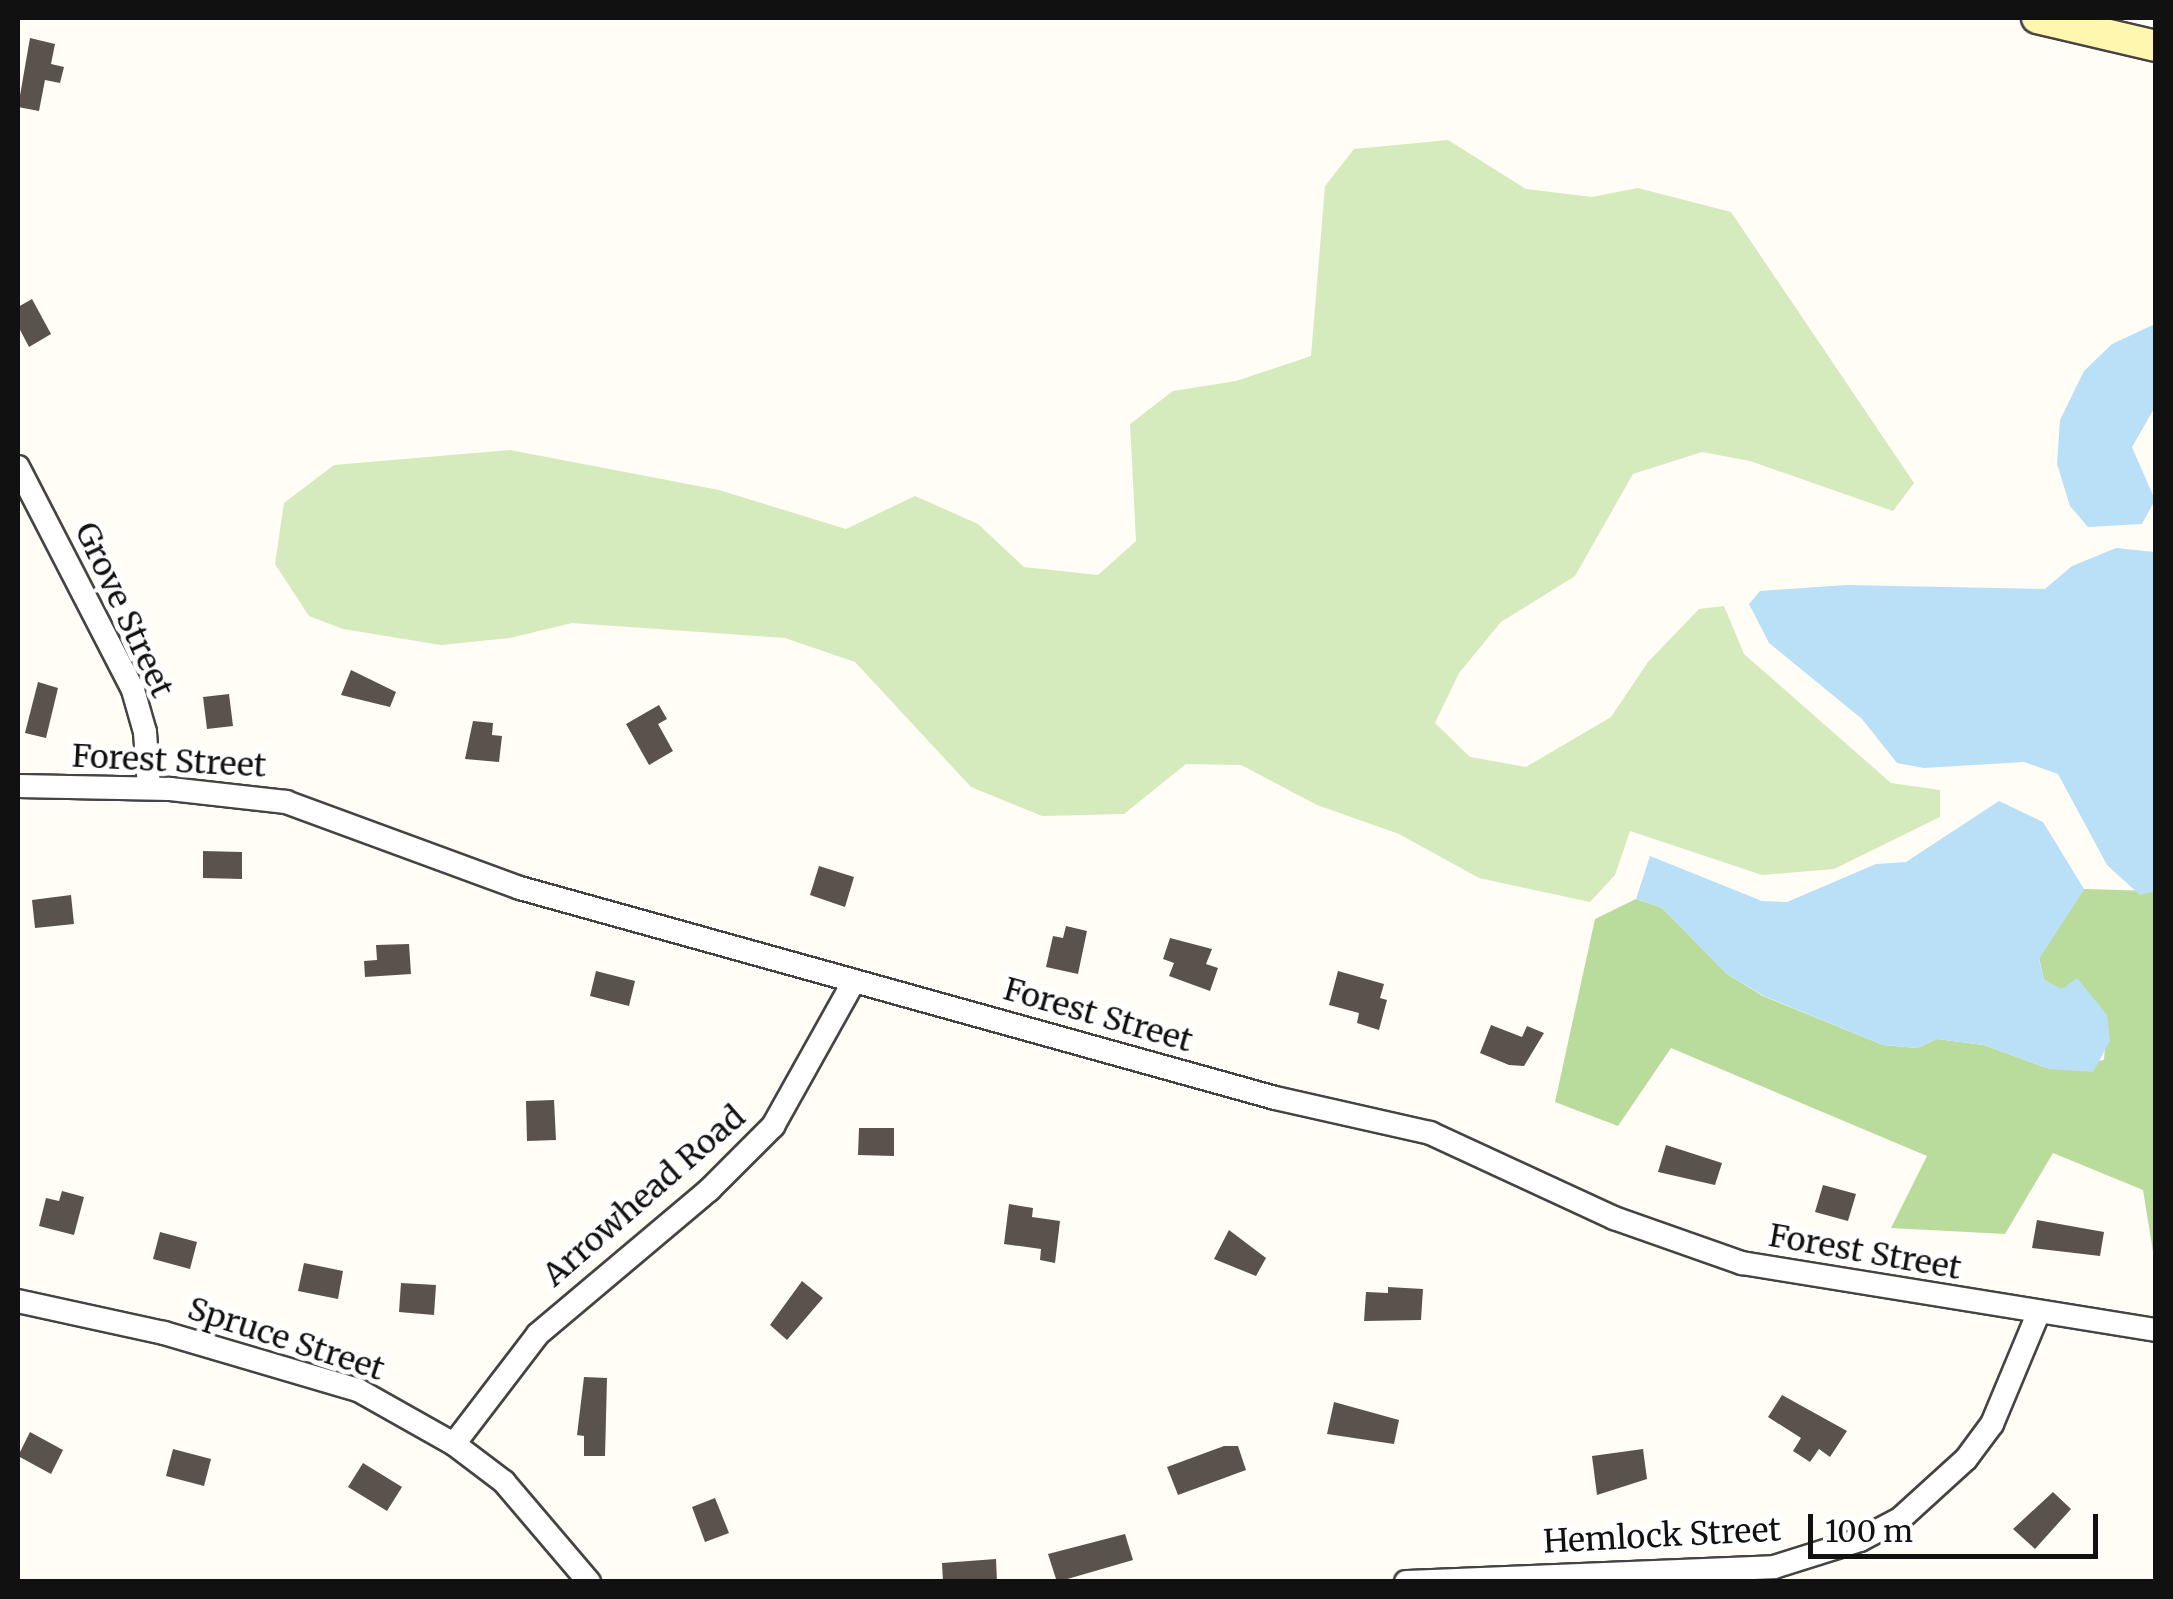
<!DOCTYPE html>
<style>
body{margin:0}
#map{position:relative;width:2173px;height:1599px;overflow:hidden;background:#fffdf5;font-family:Merriweather,serif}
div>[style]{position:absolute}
.green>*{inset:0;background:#d5ebbd}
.forest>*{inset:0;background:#b9dc9c}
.water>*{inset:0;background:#b9e0f7}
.building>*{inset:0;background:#5a524d}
.roads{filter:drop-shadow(2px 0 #444) drop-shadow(-2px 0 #444) drop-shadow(0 2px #444) drop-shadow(0 -2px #444)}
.street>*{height:22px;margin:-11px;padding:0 11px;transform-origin:11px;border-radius:11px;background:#fff}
.secondary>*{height:30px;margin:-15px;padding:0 15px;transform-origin:15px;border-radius:15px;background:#fff6b0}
span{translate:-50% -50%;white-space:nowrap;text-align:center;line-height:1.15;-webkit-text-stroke:10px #fff;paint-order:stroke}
.street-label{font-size:32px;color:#111}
.frame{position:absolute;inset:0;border:20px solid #111;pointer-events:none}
.scale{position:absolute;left:1808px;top:1514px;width:290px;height:45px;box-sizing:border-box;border:5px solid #111;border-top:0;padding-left:12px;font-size:30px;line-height:35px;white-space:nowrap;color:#111;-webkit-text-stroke:8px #fff;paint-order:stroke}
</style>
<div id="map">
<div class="green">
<i style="clip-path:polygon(1448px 140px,1526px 189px,1592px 197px,1638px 188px,1731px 212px,1914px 483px,1893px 511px,1750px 461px,1702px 452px,1633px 474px,1575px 576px,1501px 622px,1459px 673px,1435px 723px,1470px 757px,1526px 767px,1611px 717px,1648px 662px,1699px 609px,1724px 606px,1744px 654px,1891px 783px,1940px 790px,1940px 817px,1834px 869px,1762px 875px,1630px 831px,1615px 875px,1590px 902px,1479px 878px,1399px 834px,1317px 805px,1241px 765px,1186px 764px,1124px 814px,1042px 816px,971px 787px,855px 662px,785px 638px,572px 623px,510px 638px,441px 645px,343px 629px,309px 616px,275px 564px,284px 503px,334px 465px,510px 450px,719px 490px,846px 529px,915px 496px,978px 524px,1024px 567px,1098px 575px,1136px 541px,1130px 424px,1173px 391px,1236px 381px,1311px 356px,1325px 186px,1354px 149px)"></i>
</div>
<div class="forest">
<i style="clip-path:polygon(2084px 889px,2155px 891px,2155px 1264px,2143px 1190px,2053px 1153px,2005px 1234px,1891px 1228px,1927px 1156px,1671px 1048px,1618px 1126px,1555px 1102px,1595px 919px,1636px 899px,1662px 908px,1727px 974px,1763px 996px,1883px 1045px,1917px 1048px,1937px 1039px,1984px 1045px,2050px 1069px,2104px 1060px,2107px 1015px,2044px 980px,2039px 958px)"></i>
</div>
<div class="water">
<i style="clip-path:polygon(2155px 324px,2155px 407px,2132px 447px,2155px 500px,2142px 524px,2088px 527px,2070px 506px,2057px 464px,2060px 420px,2084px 371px,2112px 344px)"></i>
<i style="clip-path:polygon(2116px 548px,2155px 552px,2156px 891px,2140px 895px,2107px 865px,2058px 774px,2024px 762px,1924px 768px,1897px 763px,1862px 719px,1769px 643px,1749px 604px,1760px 591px,1847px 585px,2045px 589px,2072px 566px)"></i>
<i style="clip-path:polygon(1999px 801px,2043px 822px,2084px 889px,2039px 959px,2044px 980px,2062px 989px,2077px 978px,2107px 1015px,2110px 1041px,2093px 1072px,2050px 1069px,1984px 1045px,1937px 1039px,1917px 1048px,1883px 1045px,1764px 996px,1727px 974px,1662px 908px,1636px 899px,1650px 856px,1762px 901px,1787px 902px,1876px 864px,1906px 862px)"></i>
</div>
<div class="building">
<i style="clip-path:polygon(30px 38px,55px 44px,51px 64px,64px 67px,60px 83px,45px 80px,39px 111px,18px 107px)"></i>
<i style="clip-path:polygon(32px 299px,51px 334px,29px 347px,18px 326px,18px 307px)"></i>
<i style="clip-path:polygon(351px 670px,396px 692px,390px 707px,341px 695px)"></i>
<i style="clip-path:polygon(38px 682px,58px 688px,46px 738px,25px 733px)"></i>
<i style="clip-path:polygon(229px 694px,233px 726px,207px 729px,203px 697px)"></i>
<i style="clip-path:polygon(659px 705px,667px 719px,658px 724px,673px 751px,649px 765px,626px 724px)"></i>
<i style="clip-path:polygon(473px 721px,493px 723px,492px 735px,502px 736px,499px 762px,465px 759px)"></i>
<i style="clip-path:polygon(203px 851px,242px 852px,242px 879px,203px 878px)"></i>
<i style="clip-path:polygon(819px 866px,854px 877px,845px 907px,810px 895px)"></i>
<i style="clip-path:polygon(71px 895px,74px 924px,35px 928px,32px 900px)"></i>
<i style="clip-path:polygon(1066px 926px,1087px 931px,1078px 974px,1046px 967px,1053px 936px,1063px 938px)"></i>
<i style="clip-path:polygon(1170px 938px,1212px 949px,1206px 964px,1218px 968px,1210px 991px,1169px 976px,1174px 963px,1163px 959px)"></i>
<i style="clip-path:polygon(409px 944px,411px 974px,365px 977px,364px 961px,377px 960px,376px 945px)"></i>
<i style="clip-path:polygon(596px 971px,635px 981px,629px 1006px,590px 996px)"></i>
<i style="clip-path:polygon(1338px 971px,1384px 984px,1380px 998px,1387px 1000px,1379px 1030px,1357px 1023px,1359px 1013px,1329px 1005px)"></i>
<i style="clip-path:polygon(1491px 1025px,1522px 1037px,1527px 1026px,1544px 1033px,1524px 1066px,1509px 1065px,1480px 1053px)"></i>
<i style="clip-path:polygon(554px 1100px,556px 1140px,527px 1141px,526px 1101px)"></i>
<i style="clip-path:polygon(859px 1128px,894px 1128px,894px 1156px,858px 1155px)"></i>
<i style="clip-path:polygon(1666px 1145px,1722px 1163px,1715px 1185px,1658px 1172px)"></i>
<i style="clip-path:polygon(1823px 1185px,1856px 1194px,1848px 1221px,1815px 1212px)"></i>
<i style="clip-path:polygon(62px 1191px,84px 1197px,74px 1235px,39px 1226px,46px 1198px,59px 1201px)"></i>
<i style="clip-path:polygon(1009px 1204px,1033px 1208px,1032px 1217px,1060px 1221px,1055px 1263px,1040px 1260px,1041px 1249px,1004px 1244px)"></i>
<i style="clip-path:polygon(2037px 1220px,2104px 1232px,2100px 1256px,2032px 1248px)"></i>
<i style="clip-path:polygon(1229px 1230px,1266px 1258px,1256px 1276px,1214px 1259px)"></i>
<i style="clip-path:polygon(160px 1232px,197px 1242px,190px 1269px,153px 1259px)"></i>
<i style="clip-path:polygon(304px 1263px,343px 1271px,338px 1299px,298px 1291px)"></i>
<i style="clip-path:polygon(802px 1281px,823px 1298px,787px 1340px,770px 1325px)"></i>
<i style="clip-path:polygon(401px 1283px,436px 1285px,434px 1315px,399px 1312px)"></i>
<i style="clip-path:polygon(1388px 1287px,1423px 1289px,1421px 1320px,1364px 1321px,1366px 1292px,1388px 1293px)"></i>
<i style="clip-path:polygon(584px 1377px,607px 1378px,605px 1456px,584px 1456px,584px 1436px,577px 1435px)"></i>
<i style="clip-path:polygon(1782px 1395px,1847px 1431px,1830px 1457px,1819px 1449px,1810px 1462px,1793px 1451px,1801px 1438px,1768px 1417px)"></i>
<i style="clip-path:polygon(1334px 1402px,1399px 1420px,1394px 1444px,1327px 1434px)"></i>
<i style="clip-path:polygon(30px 1432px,63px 1450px,51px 1474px,18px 1456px)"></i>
<i style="clip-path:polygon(1224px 1446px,1238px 1446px,1246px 1470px,1178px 1495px,1167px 1467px)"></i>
<i style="clip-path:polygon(173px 1449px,211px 1459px,204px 1486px,166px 1476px)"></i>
<i style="clip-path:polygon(1643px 1449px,1647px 1479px,1597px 1495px,1592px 1456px)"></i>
<i style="clip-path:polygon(363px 1463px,402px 1487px,387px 1511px,348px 1487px)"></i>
<i style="clip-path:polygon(2053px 1492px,2071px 1509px,2035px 1549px,2013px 1529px)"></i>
<i style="clip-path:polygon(715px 1498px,729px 1533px,705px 1542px,692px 1507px)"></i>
<i style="clip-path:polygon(1125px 1534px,1133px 1560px,1057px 1582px,1048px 1554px)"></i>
<i style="clip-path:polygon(996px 1559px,997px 1582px,943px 1582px,942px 1563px)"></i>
</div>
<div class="roads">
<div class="street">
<i style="left:18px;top:467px;width:251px;rotate:62.7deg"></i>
<i style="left:133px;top:690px;width:44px;rotate:74.1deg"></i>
<i style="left:145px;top:732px;width:56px;rotate:85.9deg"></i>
<i style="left:18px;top:786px;width:152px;rotate:1.1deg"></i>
<i style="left:170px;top:789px;width:117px;rotate:6.4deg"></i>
<i style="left:286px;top:802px;width:249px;rotate:20.2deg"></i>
<i style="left:520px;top:888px;width:784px;rotate:15.54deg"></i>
<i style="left:1275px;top:1098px;width:159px;rotate:12.7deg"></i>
<i style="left:1430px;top:1133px;width:203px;rotate:24.8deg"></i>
<i style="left:1614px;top:1218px;width:136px;rotate:19.4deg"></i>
<i style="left:1742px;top:1263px;width:419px;rotate:9.2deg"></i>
<i style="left:18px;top:1301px;width:149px;rotate:12.4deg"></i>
<i style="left:164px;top:1333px;width:202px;rotate:16.4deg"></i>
<i style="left:358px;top:1390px;width:110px;rotate:29.4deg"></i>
<i style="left:454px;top:1444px;width:63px;rotate:37.2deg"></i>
<i style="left:504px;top:1482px;width:131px;rotate:49.6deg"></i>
<i style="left:454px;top:1444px;width:138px;rotate:-52.6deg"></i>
<i style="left:538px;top:1334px;width:224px;rotate:-40.1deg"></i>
<i style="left:709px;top:1190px;width:91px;rotate:-45deg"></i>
<i style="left:773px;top:1126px;width:166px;rotate:-60.8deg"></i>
<i style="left:1406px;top:1582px;width:368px;rotate:-2.3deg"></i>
<i style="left:1774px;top:1567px;width:90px;rotate:-17.4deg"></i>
<i style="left:1860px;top:1540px;width:45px;rotate:-27.7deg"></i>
<i style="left:1900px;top:1519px;width:89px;rotate:-42.3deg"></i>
<i style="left:1966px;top:1459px;width:44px;rotate:-53.4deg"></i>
<i style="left:1992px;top:1424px;width:119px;rotate:-67.3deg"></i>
</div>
<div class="secondary">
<i style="left:2037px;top:18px;width:122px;rotate:13.2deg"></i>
</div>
</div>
<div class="street-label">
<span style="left:124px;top:610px;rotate:65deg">Grove Street</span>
<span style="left:169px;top:761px;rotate:3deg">Forest Street</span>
<span style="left:1098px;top:1015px;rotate:16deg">Forest Street</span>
<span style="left:644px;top:1196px;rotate:-41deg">Arrowhead Road</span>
<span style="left:1865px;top:1252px;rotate:10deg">Forest Street</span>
<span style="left:286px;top:1339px;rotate:18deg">Spruce Street</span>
<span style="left:1662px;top:1536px;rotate:-3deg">Hemlock Street</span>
</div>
<div class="frame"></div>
<div class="scale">100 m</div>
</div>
